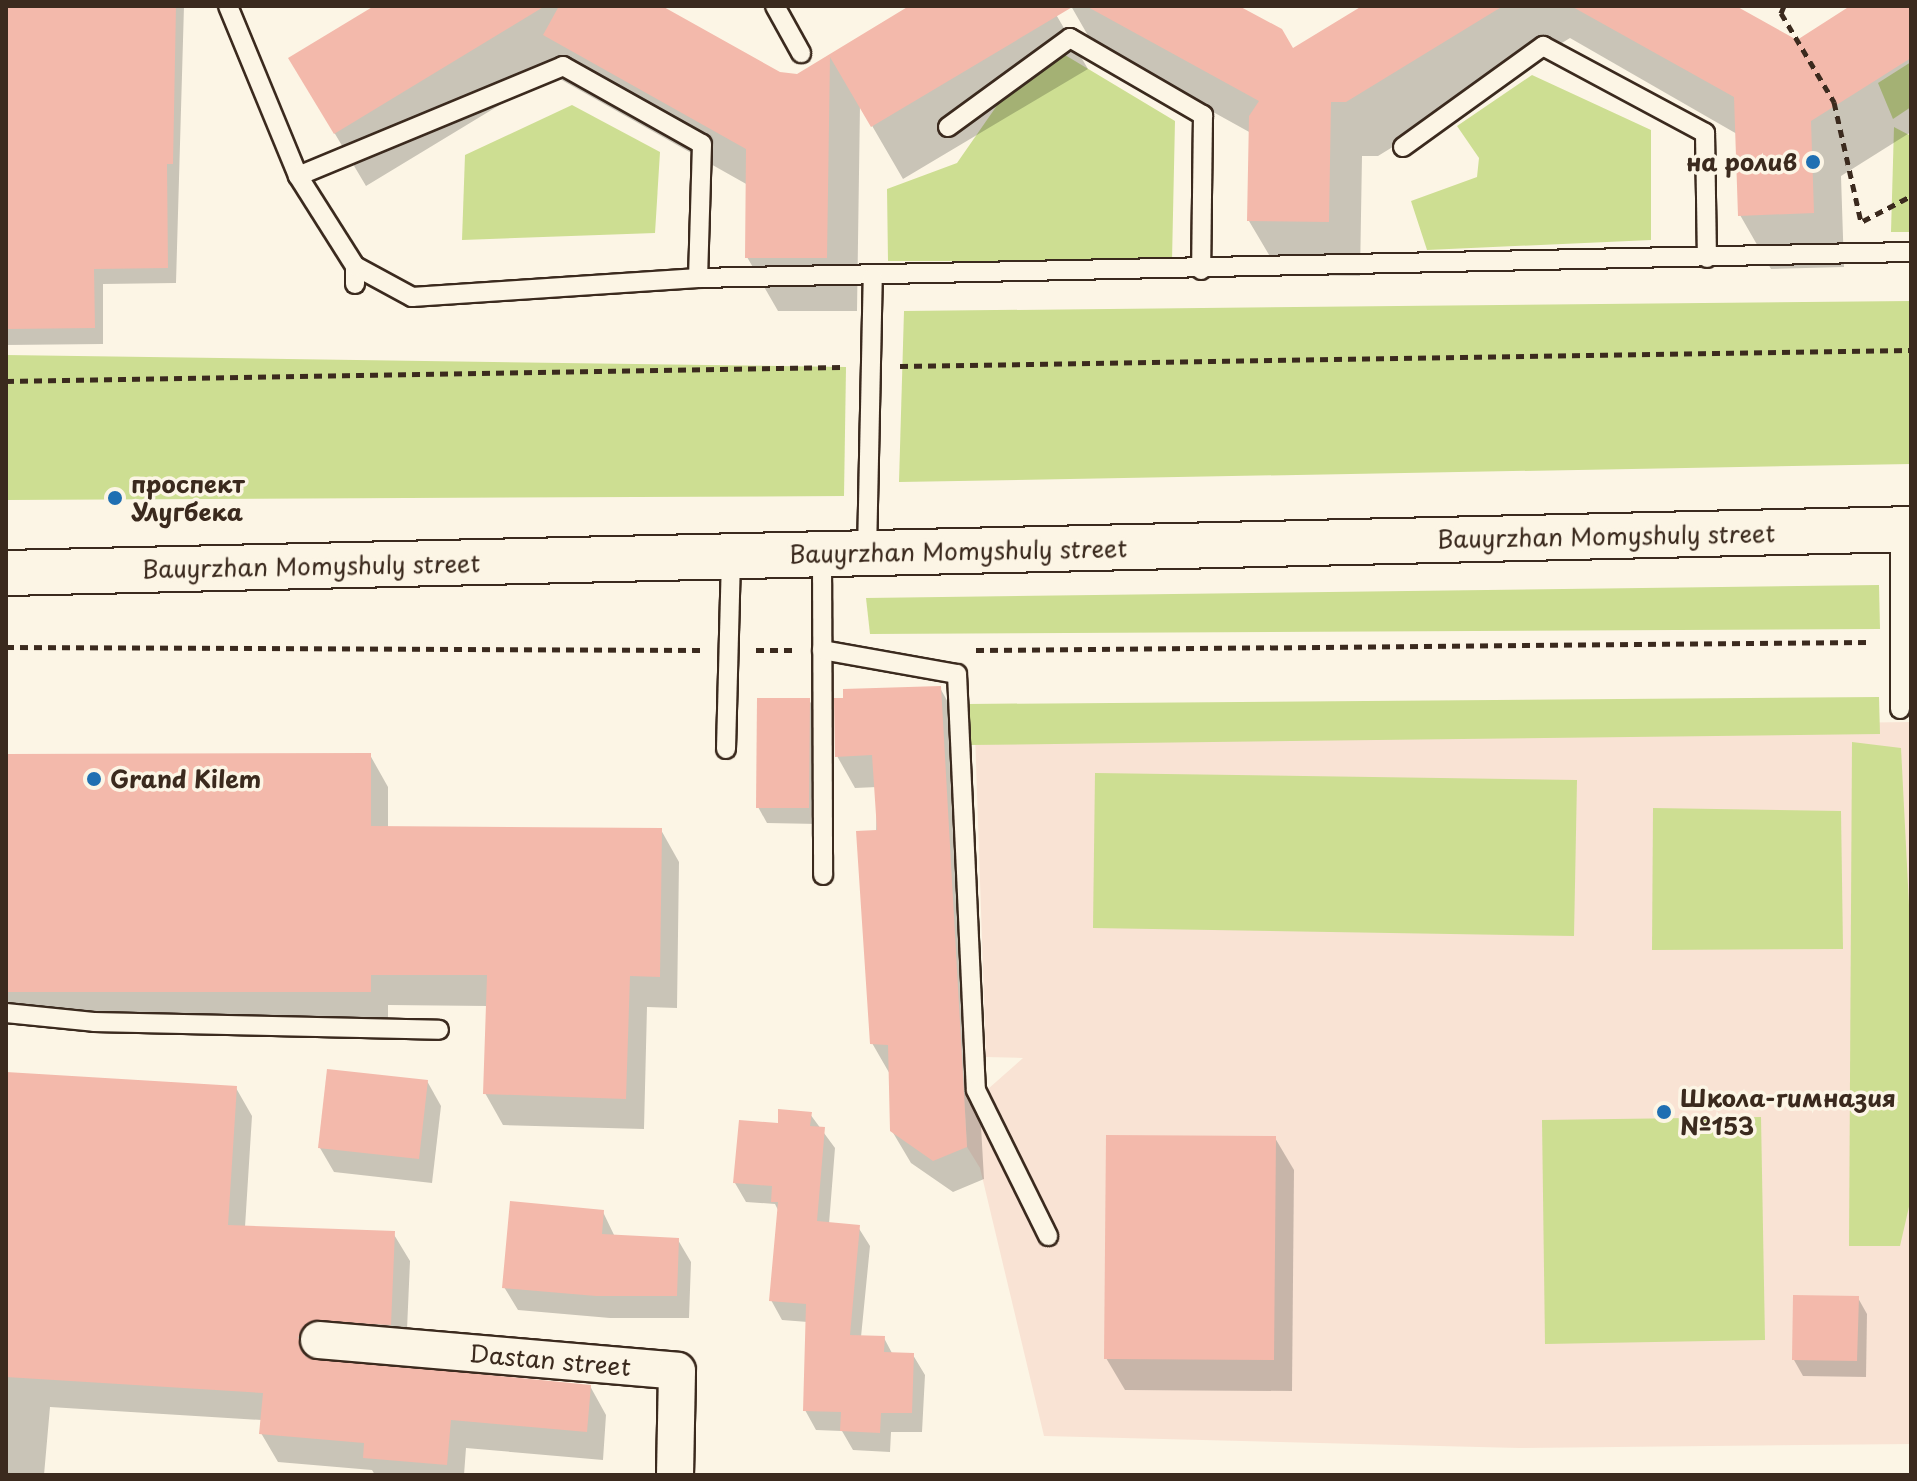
<!DOCTYPE html>
<meta charset="utf-8">
<style>
body{margin:0}
#map{position:relative;width:1917px;height:1481px;overflow:hidden;background:#fcf5e5;font-family:"Playpen Sans",sans-serif}
div>[style]{position:absolute}
.built>*{inset:0;background:#f9e3d4}
.green>*{inset:0;background:#cdde92}
.shadow>*{inset:0;background:#0003}
.building>*{inset:0;background:#f3b9ab}
.path>*{height:5px;margin-top:-2.5px;transform-origin:0;background:repeating-linear-gradient(90deg,#3b2a1e 0 8px,transparent 0 14px)}
.roads{filter:drop-shadow(2px 0 #3b2a1e) drop-shadow(-2px 0 #3b2a1e) drop-shadow(0 2px #3b2a1e) drop-shadow(0 -2px #3b2a1e)}
.service>*{height:18px;margin:-9px;padding:0 9px;transform-origin:9px;border-radius:9px;background:#fcf5e5}
.minor>*{height:36px;margin:-18px;padding:0 18px;transform-origin:18px;border-radius:18px;background:#fcf5e5}
.secondary>*{height:44px;margin:-22px;padding:0 22px;transform-origin:22px;border-radius:22px;background:#fcf5e5}
.dots>*{width:22px;height:22px;translate:-50% -50%;box-sizing:border-box;border:4px solid #fcf5e5;border-radius:50%}
span{translate:-50% -50%;white-space:nowrap;text-align:center;line-height:1.15;-webkit-text-stroke:7px #fcf5e5;paint-order:stroke}
.poi-label{font-size:24px;color:#3b2a1e;font-weight:700}
.right{translate:-100% -50%;text-align:right}
.left{translate:0 -50%;text-align:left}
.street-label{font-size:24px;color:#3b2a1e}
.frame{position:absolute;inset:0;border:8px solid #3b2a1e;pointer-events:none}
</style>
<div id="map">
<div class="built">
<i style="clip-path:polygon(1911px 722px,1911px 1444px,1519px 1448px,1044px 1436px,980px 1168px,967px 1147px,964px 1094px,988px 1089px,1023px 1058px,986px 1057px,975px 734px)"></i>
</div>
<div class="green">
<i style="clip-path:polygon(1065px 55px,1175px 121px,1172px 261px,888px 261px,887px 189px,957px 163px,998px 104px)"></i>
<i style="clip-path:polygon(1911px 62px,1911px 107px,1893px 119px,1878px 83px)"></i>
<i style="clip-path:polygon(1532px 75px,1651px 130px,1651px 240px,1427px 250px,1411px 201px,1477px 177px,1479px 158px,1457px 126px)"></i>
<i style="clip-path:polygon(572px 105px,660px 152px,655px 233px,462px 240px,465px 155px)"></i>
<i style="clip-path:polygon(1894px 127px,1911px 136px,1911px 232px,1891px 232px)"></i>
<i style="clip-path:polygon(1911px 301px,1911px 464px,899px 482px,904px 311px)"></i>
<i style="clip-path:polygon(6px 355px,846px 367px,844px 496px,6px 500px)"></i>
<i style="clip-path:polygon(1879px 585px,1880px 629px,870px 634px,866px 598px)"></i>
<i style="clip-path:polygon(1879px 697px,1880px 734px,969px 745px,968px 704px)"></i>
<i style="clip-path:polygon(1852px 742px,1901px 748px,1911px 944px,1911px 1198px,1900px 1246px,1849px 1246px)"></i>
<i style="clip-path:polygon(1095px 773px,1577px 780px,1574px 936px,1093px 928px)"></i>
<i style="clip-path:polygon(1653px 808px,1841px 811px,1843px 949px,1652px 950px)"></i>
<i style="clip-path:polygon(1761px 1117px,1765px 1340px,1545px 1344px,1542px 1120px)"></i>
</div>
<div class="shadow">
<i style="clip-path:polygon(6px 6px,184px 6px,176px 283px,103px 284px,103px 344px,6px 345px)"></i>
<i style="clip-path:polygon(378px 6px,658px 6px,779px 74px,797px 76px,913px 6px,1051px 6px,1088px 69px,903px 179px,860px 105px,857px 311px,778px 311px,747px 257px,748px 185px,551px 74px,366px 186px,322px 112px)"></i>
<i style="clip-path:polygon(1071px 6px,1235px 6px,1293px 51px,1366px 6px,1732px 6px,1797px 42px,1853px 6px,1911px 6px,1911px 132px,1841px 176px,1844px 267px,1771px 269px,1740px 215px,1737px 134px,1570px 38px,1378px 156px,1362px 156px,1360px 276px,1281px 275px,1249px 221px,1251px 133px,1094px 46px)"></i>
<i style="clip-path:polygon(940px 688px,958px 720px,984px 1179px,953px 1192px,911px 1163px,892px 1131px,891px 1076px,872px 1043px,877px 787px,855px 788px,837px 756px)"></i>
<i style="clip-path:polygon(809px 700px,819px 716px,818px 824px,767px 823px,758px 807px)"></i>
<i style="clip-path:polygon(370px 755px,388px 787px,388px 828px,661px 830px,679px 862px,677px 1008px,647px 1007px,644px 1129px,503px 1125px,485px 1093px,488px 1006px,388px 1005px,388px 1023px,6px 1023px,6px 756px)"></i>
<i style="clip-path:polygon(6px 1074px,236px 1088px,252px 1116px,245px 1227px,393px 1233px,410px 1261px,406px 1353px,327px 1349px,319px 1360px,590px 1386px,606px 1415px,603px 1460px,466px 1448px,464px 1475px,375px 1475px,372px 1470px,278px 1462px,261px 1433px,262px 1420px,50px 1407px,44px 1475px,6px 1475px)"></i>
<i style="clip-path:polygon(427px 1081px,441px 1106px,432px 1183px,334px 1172px,320px 1148px)"></i>
<i style="clip-path:polygon(810px 1114px,835px 1148px,829px 1224px,858px 1227px,870px 1246px,861px 1337px,884px 1338px,893px 1355px,913px 1355px,925px 1375px,922px 1432px,891px 1432px,890px 1452px,853px 1450px,842px 1431px,816px 1430px,805px 1410px,808px 1322px,782px 1320px,771px 1300px,779px 1212px,775px 1204px,746px 1202px,735px 1183px,779px 1126px)"></i>
<i style="clip-path:polygon(1275px 1138px,1294px 1170px,1292px 1391px,1125px 1390px,1106px 1358px)"></i>
<i style="clip-path:polygon(603px 1212px,615px 1237px,678px 1240px,691px 1262px,689px 1318px,610px 1318px,518px 1310px,504px 1287px)"></i>
<i style="clip-path:polygon(1858px 1298px,1867px 1314px,1866px 1377px,1803px 1376px,1794px 1360px)"></i>
</div>
<div class="building">
<i style="clip-path:polygon(6px 6px,176px 6px,173px 164px,167px 164px,168px 268px,94px 269px,95px 328px,6px 329px)"></i>
<i style="clip-path:polygon(374px 6px,545px 6px,334px 134px,288px 58px)"></i>
<i style="clip-path:polygon(559px 6px,662px 6px,780px 72px,797px 74px,909px 6px,1074px 6px,871px 127px,830px 57px,827px 258px,745px 258px,746px 149px,543px 35px)"></i>
<i style="clip-path:polygon(1086px 6px,1239px 6px,1282px 29px,1293px 48px,1362px 6px,1503px 6px,1346px 102px,1331px 102px,1329px 222px,1247px 221px,1249px 116px,1259px 101px)"></i>
<i style="clip-path:polygon(1571px 6px,1736px 6px,1797px 40px,1850px 6px,1911px 6px,1911px 58px,1811px 121px,1814px 213px,1738px 216px,1734px 97px)"></i>
<i style="clip-path:polygon(941px 686px,967px 1147px,933px 1161px,890px 1131px,888px 1045px,870px 1044px,856px 831px,877px 830px,872px 755px,835px 757px,834px 698px,843px 698px,843px 689px)"></i>
<i style="clip-path:polygon(757px 698px,810px 698px,809px 808px,756px 808px)"></i>
<i style="clip-path:polygon(371px 753px,371px 826px,662px 828px,660px 977px,630px 976px,626px 1099px,483px 1094px,487px 975px,371px 975px,371px 992px,6px 992px,6px 754px)"></i>
<i style="clip-path:polygon(327px 1069px,428px 1080px,419px 1159px,318px 1148px)"></i>
<i style="clip-path:polygon(6px 1072px,237px 1086px,228px 1225px,395px 1231px,391px 1325px,311px 1321px,298px 1337px,306px 1357px,591px 1385px,587px 1432px,451px 1420px,447px 1465px,363px 1458px,364px 1443px,259px 1434px,263px 1393px,6px 1377px)"></i>
<i style="clip-path:polygon(778px 1109px,812px 1112px,810px 1126px,825px 1127px,817px 1221px,860px 1225px,850px 1335px,885px 1336px,884px 1352px,914px 1353px,912px 1413px,881px 1413px,880px 1433px,840px 1431px,841px 1412px,803px 1411px,806px 1304px,769px 1301px,778px 1202px,771px 1202px,772px 1186px,733px 1183px,739px 1120px,778px 1123px)"></i>
<i style="clip-path:polygon(1106px 1135px,1276px 1136px,1274px 1360px,1104px 1359px)"></i>
<i style="clip-path:polygon(510px 1201px,604px 1210px,602px 1234px,679px 1238px,677px 1296px,596px 1296px,502px 1288px)"></i>
<i style="clip-path:polygon(1793px 1295px,1859px 1296px,1857px 1361px,1792px 1360px)"></i>
</div>
<div class="path">
<i style="left:1784px;top:6px;width:8px;rotate:113deg"></i>
<i style="left:1781px;top:13px;width:104px;rotate:59.2deg"></i>
<i style="left:1834px;top:102px;width:123px;rotate:77.3deg"></i>
<i style="left:1863px;top:221px;width:54px;rotate:-27.5deg"></i>
<i style="left:900px;top:366px;width:1011px;rotate:-0.91deg"></i>
<i style="left:6px;top:381px;width:836px;rotate:-0.96deg"></i>
<i style="left:6px;top:647px;width:696px;rotate:0.25deg"></i>
<i style="left:756px;top:650px;width:38px"></i>
<i style="left:976px;top:650px;width:894px;rotate:-0.51deg"></i>
</div>
<div class="roads">
<div class="service">
<i style="left:228px;top:6px;width:184px;rotate:67.6deg"></i>
<i style="left:775px;top:6px;width:54px;rotate:61deg"></i>
<i style="left:948px;top:127px;width:151px;rotate:-36.1deg"></i>
<i style="left:1070px;top:38px;width:154px;rotate:30.1deg"></i>
<i style="left:1203px;top:115px;width:155px;rotate:90.7deg"></i>
<i style="left:1403px;top:147px;width:173px;rotate:-35.8deg"></i>
<i style="left:1543px;top:46px;width:184px;rotate:28.2deg"></i>
<i style="left:1705px;top:133px;width:125px;rotate:89.1deg"></i>
<i style="left:355px;top:266px;width:65px;rotate:28.5deg"></i>
<i style="left:412px;top:297px;width:287px;rotate:-3.8deg"></i>
<i style="left:698px;top:278px;width:1213px;rotate:-1.23deg"></i>
<i style="left:355px;top:284px;width:18px;rotate:-90deg"></i>
<i style="left:355px;top:266px;width:107px;rotate:-122.3deg"></i>
<i style="left:298px;top:176px;width:287px;rotate:-22.5deg"></i>
<i style="left:563px;top:66px;width:159px;rotate:29.3deg"></i>
<i style="left:702px;top:144px;width:134px;rotate:91.7deg"></i>
<i style="left:1900px;top:529px;width:180px;rotate:90deg"></i>
<i style="left:867px;top:553px;width:276px;rotate:-88.8deg"></i>
<i style="left:822px;top:554px;width:321px;rotate:89.8deg"></i>
<i style="left:822px;top:650px;width:137px;rotate:10.1deg"></i>
<i style="left:957px;top:674px;width:416px;rotate:87.4deg"></i>
<i style="left:976px;top:1090px;width:163px;rotate:63.7deg"></i>
<i style="left:726px;top:749px;width:193px;rotate:-88.5deg"></i>
<i style="left:6px;top:1013px;width:88px;rotate:5.8deg"></i>
<i style="left:94px;top:1022px;width:345px;rotate:1.3deg"></i>
</div>
<div class="minor">
<i style="left:319px;top:1340px;width:359px;rotate:4.9deg"></i>
<i style="left:677px;top:1371px;width:104px;rotate:91.1deg"></i>
</div>
<div class="secondary">
<i style="left:6px;top:573px;width:1906px;rotate:-1.32deg"></i>
</div>
</div>
<div class="dots">
<i style="left:1813px;top:162px;background:#1f6fb2"></i>
<i style="left:115px;top:498px;background:#1f6fb2"></i>
<i style="left:94px;top:779px;background:#1f6fb2"></i>
<i style="left:1664px;top:1112px;background:#1f6fb2"></i>
</div>
<div class="poi-label">
<span class="right" style="left:1797px;top:162px">на ролив</span>
<span class="left" style="left:131px;top:498px">проспект<br>Улугбека</span>
<span class="left" style="left:110px;top:779px">Grand Kilem</span>
<span class="left" style="left:1680px;top:1112px">Школа-гимназия<br>№153</span>
</div>
<div class="street-label">
<span style="left:1606px;top:536px;rotate:-1deg">Bauyrzhan Momyshuly street</span>
<span style="left:958px;top:551px;rotate:-1deg">Bauyrzhan Momyshuly street</span>
<span style="left:311px;top:566px;rotate:-1deg">Bauyrzhan Momyshuly street</span>
<span style="left:550px;top:1360px;rotate:5deg">Dastan street</span>
</div>
<div class="frame"></div>
</div>
